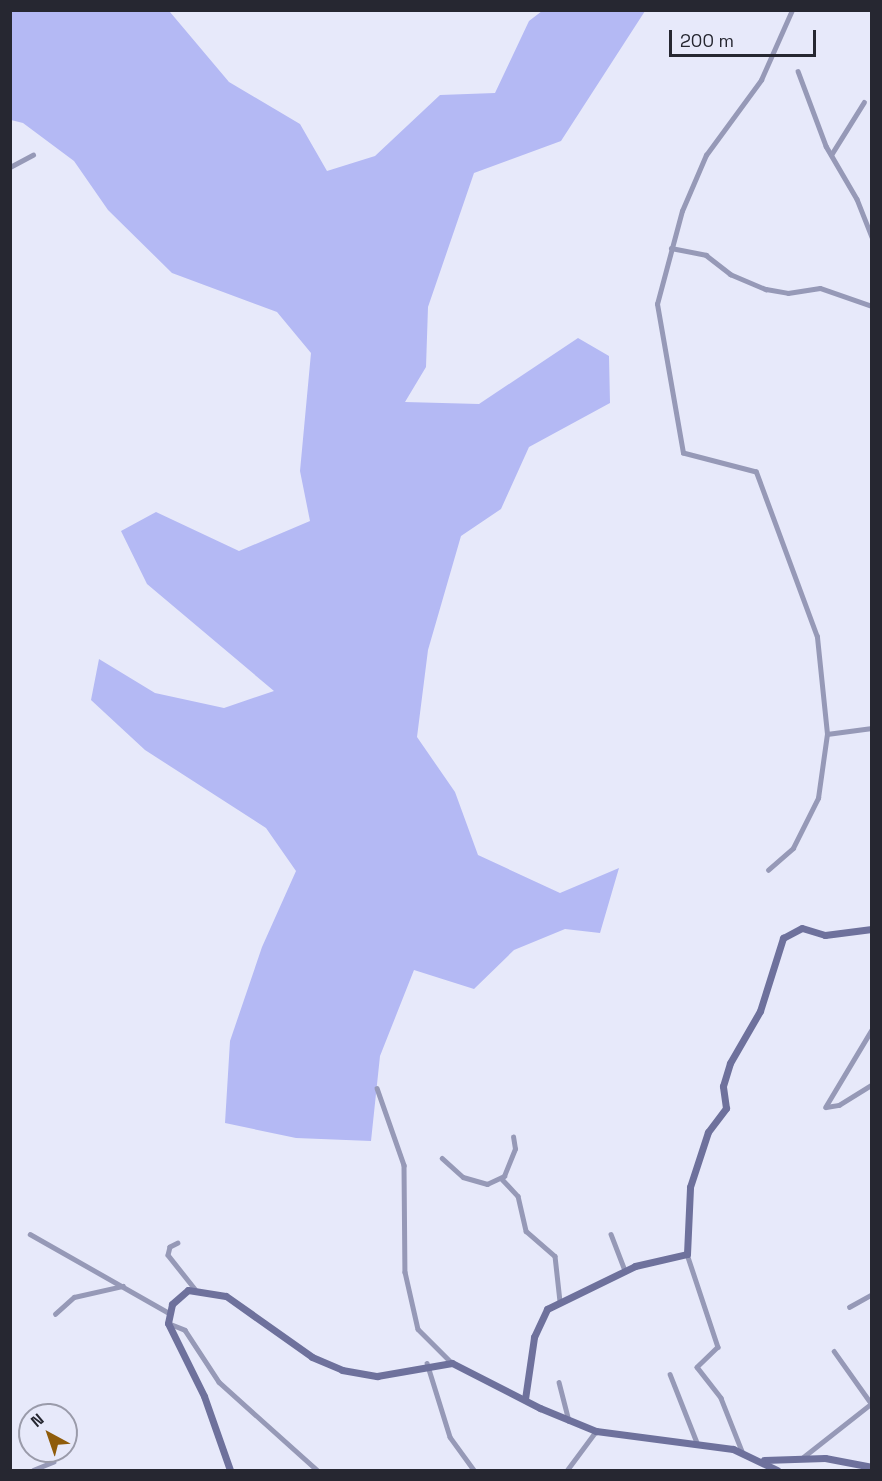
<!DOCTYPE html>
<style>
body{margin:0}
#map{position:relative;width:882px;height:1481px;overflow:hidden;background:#e7e9fa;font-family:"Space Grotesk",sans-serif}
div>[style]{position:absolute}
.green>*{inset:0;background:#b4b9f4}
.street>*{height:4.5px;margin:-2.25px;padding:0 2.25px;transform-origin:2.25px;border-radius:2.25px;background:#9699b7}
.secondary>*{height:7px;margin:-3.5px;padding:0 3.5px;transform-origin:3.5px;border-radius:3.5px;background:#6e719c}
span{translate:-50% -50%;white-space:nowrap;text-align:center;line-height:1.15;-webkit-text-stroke:6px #e7e9fa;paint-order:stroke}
.frame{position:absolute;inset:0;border:12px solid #262731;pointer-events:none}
.north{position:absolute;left:18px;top:1403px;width:60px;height:60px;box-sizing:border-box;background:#e7e9fa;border:2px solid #9a9baa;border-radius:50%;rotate:320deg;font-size:16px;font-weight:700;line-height:24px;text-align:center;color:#262731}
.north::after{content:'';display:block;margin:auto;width:21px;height:27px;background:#8f5c0b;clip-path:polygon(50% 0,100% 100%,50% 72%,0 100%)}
.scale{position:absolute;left:669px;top:30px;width:147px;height:27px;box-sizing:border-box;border:3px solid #262731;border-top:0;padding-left:8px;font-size:18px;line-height:21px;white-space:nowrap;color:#262731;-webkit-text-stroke:4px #e7e9fa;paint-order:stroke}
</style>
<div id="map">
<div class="green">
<i style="clip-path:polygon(11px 11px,170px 12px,229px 82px,300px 124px,327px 171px,375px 156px,440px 95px,495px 93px,529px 21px,542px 11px,645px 11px,561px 141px,474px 173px,428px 307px,426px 367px,405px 402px,479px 404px,578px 338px,609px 356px,610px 403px,529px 447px,501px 509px,461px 536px,428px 650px,417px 737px,455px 792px,478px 855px,560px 893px,619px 868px,600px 933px,565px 929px,514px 950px,474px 989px,414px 970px,380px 1056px,371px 1141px,296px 1138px,225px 1123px,230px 1041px,262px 947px,296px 871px,266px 828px,145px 750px,91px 700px,99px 659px,155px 693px,224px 708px,274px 691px,147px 584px,121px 531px,156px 512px,239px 551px,310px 521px,300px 471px,311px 353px,277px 312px,172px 273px,108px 210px,74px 161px,23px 123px,11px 120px)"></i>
</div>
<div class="street">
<i style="left:798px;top:71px;width:80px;rotate:69.5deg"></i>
<i style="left:826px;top:146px;width:61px;rotate:59.7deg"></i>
<i style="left:857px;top:199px;width:41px;rotate:68.5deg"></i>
<i style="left:831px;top:155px;width:62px;rotate:-58.1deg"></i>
<i style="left:10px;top:167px;width:26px;rotate:-28deg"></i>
<i style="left:671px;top:248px;width:36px;rotate:11deg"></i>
<i style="left:706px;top:255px;width:31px;rotate:38deg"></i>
<i style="left:730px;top:274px;width:39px;rotate:23deg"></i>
<i style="left:766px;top:289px;width:22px;rotate:10deg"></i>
<i style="left:788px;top:293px;width:32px;rotate:-9deg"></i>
<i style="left:820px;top:288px;width:55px;rotate:19.1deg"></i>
<i style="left:827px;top:734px;width:45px;rotate:-7.6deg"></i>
<i style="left:768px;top:870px;width:33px;rotate:-41deg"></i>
<i style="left:793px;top:848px;width:56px;rotate:-63.4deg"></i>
<i style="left:818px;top:798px;width:65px;rotate:-82deg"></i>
<i style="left:827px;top:734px;width:98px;rotate:-95.9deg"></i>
<i style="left:817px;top:637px;width:176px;rotate:-110.3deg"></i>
<i style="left:756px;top:472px;width:75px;rotate:-165.4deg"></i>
<i style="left:683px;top:453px;width:151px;rotate:-99.9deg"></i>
<i style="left:657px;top:304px;width:96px;rotate:-75deg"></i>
<i style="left:682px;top:211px;width:61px;rotate:-66.8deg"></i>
<i style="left:706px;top:155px;width:93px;rotate:-53.7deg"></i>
<i style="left:761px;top:80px;width:77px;rotate:-66.1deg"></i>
<i style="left:872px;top:1030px;width:90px;rotate:120.9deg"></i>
<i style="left:826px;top:1107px;width:13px;rotate:-9deg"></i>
<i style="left:839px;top:1105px;width:39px;rotate:-32deg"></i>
<i style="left:377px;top:1088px;width:82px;rotate:70.7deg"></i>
<i style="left:404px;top:1165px;width:107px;rotate:89.5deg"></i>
<i style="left:405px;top:1272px;width:58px;rotate:77.2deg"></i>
<i style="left:418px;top:1329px;width:48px;rotate:45deg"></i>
<i style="left:442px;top:1158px;width:28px;rotate:42deg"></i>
<i style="left:463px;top:1177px;width:25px;rotate:16deg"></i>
<i style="left:487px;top:1184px;width:19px;rotate:-25deg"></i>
<i style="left:504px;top:1176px;width:29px;rotate:-68deg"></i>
<i style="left:515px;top:1149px;width:12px;rotate:-99deg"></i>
<i style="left:502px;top:1179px;width:23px;rotate:47deg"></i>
<i style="left:518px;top:1196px;width:36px;rotate:77deg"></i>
<i style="left:526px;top:1231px;width:38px;rotate:41deg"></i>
<i style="left:555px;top:1256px;width:45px;rotate:83.7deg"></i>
<i style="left:30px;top:1234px;width:160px;rotate:29.6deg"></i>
<i style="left:611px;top:1234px;width:40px;rotate:69deg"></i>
<i style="left:178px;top:1243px;width:9px;rotate:153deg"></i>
<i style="left:170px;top:1247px;width:8px;rotate:104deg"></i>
<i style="left:168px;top:1255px;width:43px;rotate:51.5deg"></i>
<i style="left:687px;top:1254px;width:98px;rotate:71.6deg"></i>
<i style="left:718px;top:1347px;width:29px;rotate:136deg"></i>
<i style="left:697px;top:1367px;width:39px;rotate:52deg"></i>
<i style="left:721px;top:1398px;width:57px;rotate:68.4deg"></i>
<i style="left:849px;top:1307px;width:26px;rotate:-29deg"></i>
<i style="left:55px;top:1314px;width:25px;rotate:-42deg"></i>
<i style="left:74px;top:1297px;width:50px;rotate:-12.7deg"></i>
<i style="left:168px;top:1323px;width:18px;rotate:22deg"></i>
<i style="left:185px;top:1330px;width:62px;rotate:56.8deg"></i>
<i style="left:219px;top:1382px;width:132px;rotate:41.9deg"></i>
<i style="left:834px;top:1351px;width:64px;rotate:54.6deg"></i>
<i style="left:427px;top:1363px;width:77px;rotate:72.7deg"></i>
<i style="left:450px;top:1437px;width:41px;rotate:54deg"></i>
<i style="left:670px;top:1374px;width:76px;rotate:68.5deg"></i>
<i style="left:559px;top:1382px;width:40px;rotate:75.6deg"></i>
<i style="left:802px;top:1458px;width:89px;rotate:-38.2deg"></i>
<i style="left:33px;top:1470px;width:22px;rotate:-22deg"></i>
<i style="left:567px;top:1470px;width:49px;rotate:-53.4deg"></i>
</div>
<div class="secondary">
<i style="left:525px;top:1399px;width:63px;rotate:-81.7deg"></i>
<i style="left:534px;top:1337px;width:31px;rotate:-65deg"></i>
<i style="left:547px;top:1309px;width:98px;rotate:-26deg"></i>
<i style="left:635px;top:1266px;width:53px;rotate:-13deg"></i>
<i style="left:687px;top:1254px;width:67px;rotate:-87.4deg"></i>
<i style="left:690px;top:1187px;width:58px;rotate:-71.9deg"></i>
<i style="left:708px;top:1132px;width:30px;rotate:-53deg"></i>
<i style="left:726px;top:1108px;width:22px;rotate:-98deg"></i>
<i style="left:723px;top:1086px;width:24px;rotate:-73deg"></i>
<i style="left:730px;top:1063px;width:60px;rotate:-60deg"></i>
<i style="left:760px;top:1011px;width:77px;rotate:-72.5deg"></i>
<i style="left:783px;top:938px;width:21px;rotate:-28deg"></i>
<i style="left:802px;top:928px;width:24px;rotate:17deg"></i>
<i style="left:825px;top:935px;width:47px;rotate:-7.3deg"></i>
<i style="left:764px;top:1460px;width:61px;rotate:-1.9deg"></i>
<i style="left:825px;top:1458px;width:48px;rotate:10.8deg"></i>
<i style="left:230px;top:1470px;width:78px;rotate:-109.4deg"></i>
<i style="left:204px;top:1396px;width:81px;rotate:-116.3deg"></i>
<i style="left:168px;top:1323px;width:19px;rotate:-78deg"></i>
<i style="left:172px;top:1304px;width:21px;rotate:-41deg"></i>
<i style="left:188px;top:1290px;width:38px;rotate:9deg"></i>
<i style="left:226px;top:1296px;width:105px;rotate:35.3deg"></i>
<i style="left:312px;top:1357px;width:33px;rotate:23deg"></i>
<i style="left:342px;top:1370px;width:36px;rotate:10deg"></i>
<i style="left:377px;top:1376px;width:76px;rotate:-9.8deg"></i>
<i style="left:452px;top:1363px;width:99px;rotate:27.1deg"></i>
<i style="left:540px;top:1408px;width:61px;rotate:22.3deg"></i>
<i style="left:596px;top:1431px;width:138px;rotate:7.5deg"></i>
<i style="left:733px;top:1449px;width:49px;rotate:25.5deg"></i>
</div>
<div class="frame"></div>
<div class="north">N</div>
<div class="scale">200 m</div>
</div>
